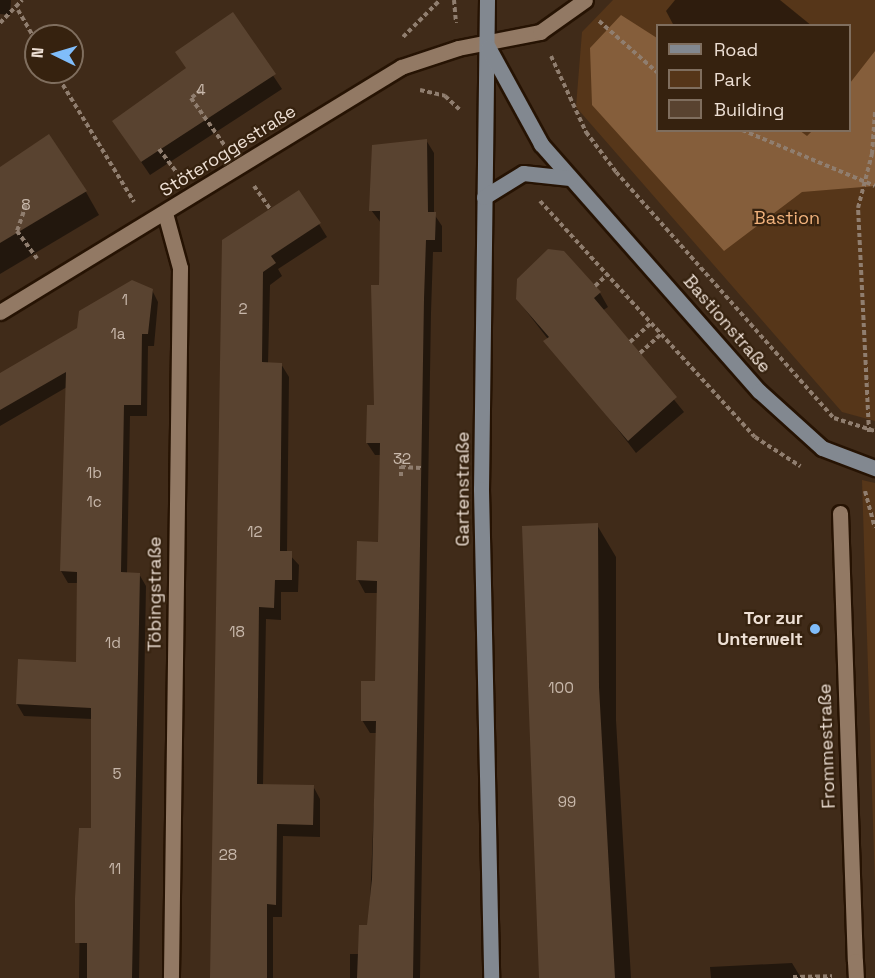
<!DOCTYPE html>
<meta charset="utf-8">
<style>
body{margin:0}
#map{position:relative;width:875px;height:978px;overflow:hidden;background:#402b19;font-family:"Space Grotesk",sans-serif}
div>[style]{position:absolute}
.green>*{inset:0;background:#563619}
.forest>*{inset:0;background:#855e3b}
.shadow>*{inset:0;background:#0007}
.building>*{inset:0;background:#594330}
.path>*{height:4px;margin-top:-2px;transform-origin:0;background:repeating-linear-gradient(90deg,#907e6f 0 4.5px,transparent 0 7.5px)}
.roads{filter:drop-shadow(2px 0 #261303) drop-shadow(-2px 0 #261303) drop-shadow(0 2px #261303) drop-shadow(0 -2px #261303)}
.service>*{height:15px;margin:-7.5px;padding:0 7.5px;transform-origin:7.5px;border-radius:7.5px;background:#927964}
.minor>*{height:15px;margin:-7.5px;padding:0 7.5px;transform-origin:7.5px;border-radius:7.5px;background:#927964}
.secondary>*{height:15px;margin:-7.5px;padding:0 7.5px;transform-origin:7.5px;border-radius:7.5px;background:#828890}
.dots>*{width:16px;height:16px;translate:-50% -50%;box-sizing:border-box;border:3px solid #36220f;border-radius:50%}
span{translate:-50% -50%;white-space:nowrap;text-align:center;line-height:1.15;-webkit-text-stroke:4.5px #36220f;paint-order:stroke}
.number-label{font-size:15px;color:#c8b8ab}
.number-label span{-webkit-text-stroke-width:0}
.street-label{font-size:18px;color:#eddfd4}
.park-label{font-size:18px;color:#f1b27c}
.poi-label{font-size:18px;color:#eddfd4;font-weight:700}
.right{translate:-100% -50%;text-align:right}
.legend{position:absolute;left:656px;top:24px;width:195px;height:108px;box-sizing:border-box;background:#36220f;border:2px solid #7f6e5e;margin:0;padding:8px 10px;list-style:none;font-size:18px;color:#eddfd4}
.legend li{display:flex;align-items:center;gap:12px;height:30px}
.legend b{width:30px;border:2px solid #7f6e5e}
.north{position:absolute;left:24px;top:24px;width:60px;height:60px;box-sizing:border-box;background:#36220f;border:2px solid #7f6e5e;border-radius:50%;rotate:275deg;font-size:16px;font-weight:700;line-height:24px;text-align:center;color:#eddfd4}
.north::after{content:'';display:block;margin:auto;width:21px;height:27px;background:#80bdfa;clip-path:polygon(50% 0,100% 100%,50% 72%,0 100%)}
</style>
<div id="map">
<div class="green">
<i style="clip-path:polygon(evenodd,613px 0,875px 0,875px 421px,842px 412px,576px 107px,582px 32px,613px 0,658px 26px,850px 26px,850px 130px,658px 130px,658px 26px)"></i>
<i style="clip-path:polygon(862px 480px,875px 483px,875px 885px)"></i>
</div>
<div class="forest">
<i style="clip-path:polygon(621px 15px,657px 38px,658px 130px,799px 130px,807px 136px,812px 131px,850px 130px,850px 83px,875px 51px,875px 186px,802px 192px,724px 251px,592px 105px,590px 48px)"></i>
</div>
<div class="shadow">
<i style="clip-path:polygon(0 0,11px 0,10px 15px,0 14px)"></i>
<i style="clip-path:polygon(675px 0,780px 0,812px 26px,674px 26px,666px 11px)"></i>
<i style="clip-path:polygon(232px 14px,282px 89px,150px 175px,114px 122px,187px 69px)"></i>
<i style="clip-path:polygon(426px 140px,434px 153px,434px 214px,442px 226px,442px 252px,433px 252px,431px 313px,420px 978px,350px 978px,350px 954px,359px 954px,369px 927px,377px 733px,370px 733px,362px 720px,377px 683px,378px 593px,365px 593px,358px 580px,379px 543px,381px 455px,375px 455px,367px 443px,376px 407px,381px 223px,371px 210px)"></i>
<i style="clip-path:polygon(0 167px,86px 192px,99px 215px,0 274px)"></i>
<i style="clip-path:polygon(299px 192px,327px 237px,278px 269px,282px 276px,270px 285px,268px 364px,281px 364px,289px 377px,287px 552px,299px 565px,298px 592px,281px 592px,281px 620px,266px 619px,263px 785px,313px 786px,320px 799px,320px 837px,283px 836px,282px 917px,273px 917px,273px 978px,215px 978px,224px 241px)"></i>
<i style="clip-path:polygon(152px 290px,158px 302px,154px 346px,148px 346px,147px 416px,130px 416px,127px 574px,139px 574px,146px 586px,139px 978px,79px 978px,81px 830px,94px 830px,92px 719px,24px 716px,17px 704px,78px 663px,79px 583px,68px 583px,61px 571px,67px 387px,0 426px,0 374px)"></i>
<i style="clip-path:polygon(600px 293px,608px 307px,602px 311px,684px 412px,636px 453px,517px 299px)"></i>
<i style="clip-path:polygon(597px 525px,616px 557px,616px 720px,631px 978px,541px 978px)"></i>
<i style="clip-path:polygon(792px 963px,801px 978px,711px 978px,710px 967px)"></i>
</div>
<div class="building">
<i style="clip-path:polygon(233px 12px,276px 74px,141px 162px,112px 121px,186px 68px,175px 52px)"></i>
<i style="clip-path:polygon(49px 134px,87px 191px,0 243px,0 167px)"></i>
<i style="clip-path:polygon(427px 139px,428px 212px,436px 212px,435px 240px,426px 240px,424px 299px,413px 978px,357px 978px,359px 925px,367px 925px,372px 879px,376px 721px,361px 721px,361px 681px,375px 681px,377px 581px,356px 580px,357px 541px,378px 542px,380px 443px,366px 443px,367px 405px,374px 405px,371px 285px,379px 285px,380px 211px,369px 211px,372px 145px)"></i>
<i style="clip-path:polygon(299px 190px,321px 223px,271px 256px,276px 263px,263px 272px,262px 362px,282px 363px,280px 551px,292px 551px,292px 580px,275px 580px,274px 608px,259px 607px,257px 784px,314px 785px,313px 825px,277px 824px,276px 905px,267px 904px,267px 978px,210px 978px,222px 240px)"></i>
<i style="clip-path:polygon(548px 249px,564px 251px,601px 292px,594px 298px,677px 397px,628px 441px,543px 341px,549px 337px,516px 299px,517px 279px)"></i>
<i style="clip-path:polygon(132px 280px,153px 289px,148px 334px,142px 334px,141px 405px,124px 405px,121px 572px,140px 573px,132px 978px,87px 978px,87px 943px,75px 943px,75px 898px,79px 828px,91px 828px,91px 708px,16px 704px,18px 659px,76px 662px,77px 572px,60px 571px,66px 372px,0 410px,0 373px,77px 328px,79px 311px)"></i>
<i style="clip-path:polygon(598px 523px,599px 687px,615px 978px,539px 978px,522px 526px)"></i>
</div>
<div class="path">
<i style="left:454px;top:0;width:23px;rotate:85deg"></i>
<i style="left:18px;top:10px;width:36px;rotate:60deg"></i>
<i style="left:599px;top:21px;width:79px;rotate:41.4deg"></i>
<i style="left:0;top:23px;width:32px;rotate:-46deg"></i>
<i style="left:403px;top:37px;width:52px;rotate:-45deg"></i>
<i style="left:551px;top:56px;width:84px;rotate:65.3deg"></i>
<i style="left:586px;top:132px;width:50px;rotate:53.1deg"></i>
<i style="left:616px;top:172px;width:329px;rotate:48.5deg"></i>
<i style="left:834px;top:418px;width:43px;rotate:17.6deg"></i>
<i style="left:55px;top:72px;width:152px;rotate:58.7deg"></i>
<i style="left:201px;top:90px;width:13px;rotate:141deg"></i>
<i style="left:191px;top:98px;width:59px;rotate:54.7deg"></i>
<i style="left:420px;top:90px;width:26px;rotate:13deg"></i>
<i style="left:445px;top:96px;width:21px;rotate:43deg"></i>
<i style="left:742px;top:130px;width:144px;rotate:22.8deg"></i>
<i style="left:159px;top:149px;width:30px;rotate:53deg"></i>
<i style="left:254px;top:186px;width:28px;rotate:55deg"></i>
<i style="left:540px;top:201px;width:319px;rotate:47.7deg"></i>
<i style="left:755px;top:437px;width:54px;rotate:32.8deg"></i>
<i style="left:26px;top:205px;width:28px;rotate:109deg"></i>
<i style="left:17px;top:231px;width:34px;rotate:54deg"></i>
<i style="left:595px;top:286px;width:18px;rotate:-43deg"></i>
<i style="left:630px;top:342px;width:30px;rotate:-42deg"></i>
<i style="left:640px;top:353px;width:30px;rotate:-42deg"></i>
<i style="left:869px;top:432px;width:224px;rotate:-92.8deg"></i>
<i style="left:858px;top:208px;width:56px;rotate:-75.5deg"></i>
<i style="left:872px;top:154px;width:42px;rotate:-85.9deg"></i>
<i style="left:402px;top:459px;width:8px;rotate:97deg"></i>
<i style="left:401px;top:467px;width:20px;rotate:3deg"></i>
<i style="left:401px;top:476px;width:9px;rotate:-90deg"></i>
<i style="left:865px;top:491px;width:38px;rotate:75deg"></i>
<i style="left:793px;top:977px;width:39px;rotate:-1deg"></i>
</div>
<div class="roads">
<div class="service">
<i style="left:840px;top:513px;width:448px;rotate:88.1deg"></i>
</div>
<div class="minor">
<i style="left:165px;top:213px;width:57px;rotate:74.7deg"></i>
<i style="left:180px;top:268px;width:710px;rotate:90.73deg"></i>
<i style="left:0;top:312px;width:470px;rotate:-31.4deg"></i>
<i style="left:401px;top:67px;width:60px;rotate:-18.4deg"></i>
<i style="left:458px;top:48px;width:84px;rotate:-11deg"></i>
<i style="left:540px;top:32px;width:55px;rotate:-35.4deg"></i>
<i style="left:855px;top:961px;width:17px;rotate:87deg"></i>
</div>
<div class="secondary">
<i style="left:487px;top:0;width:489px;rotate:90.7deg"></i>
<i style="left:481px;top:489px;width:489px;rotate:88.8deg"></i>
<i style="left:488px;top:47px;width:111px;rotate:61.3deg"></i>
<i style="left:541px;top:144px;width:329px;rotate:48.6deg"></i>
<i style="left:759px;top:391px;width:85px;rotate:42.1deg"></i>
<i style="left:822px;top:448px;width:57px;rotate:20.7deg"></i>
<i style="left:484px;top:197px;width:46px;rotate:-31.6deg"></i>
<i style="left:523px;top:173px;width:47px;rotate:6.1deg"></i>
</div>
</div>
<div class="dots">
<i style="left:815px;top:629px;background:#80bdfa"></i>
</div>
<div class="number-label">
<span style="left:201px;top:90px">4</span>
<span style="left:26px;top:205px">8</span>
<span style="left:125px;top:300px">1</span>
<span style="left:243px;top:309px">2</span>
<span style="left:118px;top:334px">1a</span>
<span style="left:402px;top:459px">32</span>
<span style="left:94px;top:473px">1b</span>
<span style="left:94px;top:502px">1c</span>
<span style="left:255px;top:532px">12</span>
<span style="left:237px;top:632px">18</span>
<span style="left:113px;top:643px">1d</span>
<span style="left:561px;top:688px">100</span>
<span style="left:117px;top:774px">5</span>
<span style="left:567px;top:802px">99</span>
<span style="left:228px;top:855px">28</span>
<span style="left:115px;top:869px">11</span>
</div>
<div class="street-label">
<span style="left:228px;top:151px;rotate:-32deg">Stöteroggestraße</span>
<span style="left:727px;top:324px;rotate:49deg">Bastionstraße</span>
<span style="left:463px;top:489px;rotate:-90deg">Gartenstraße</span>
<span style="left:155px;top:594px;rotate:-90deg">Töbingstraße</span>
<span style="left:827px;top:746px;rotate:-92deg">Frommestraße</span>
</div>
<div class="park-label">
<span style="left:787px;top:218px">Bastion</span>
</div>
<div class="poi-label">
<span class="right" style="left:803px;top:629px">Tor zur<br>Unterwelt</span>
</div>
<ul class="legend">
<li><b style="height:8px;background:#828890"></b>Road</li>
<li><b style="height:16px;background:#563619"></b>Park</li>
<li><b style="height:16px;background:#594330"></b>Building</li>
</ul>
<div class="north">N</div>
</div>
